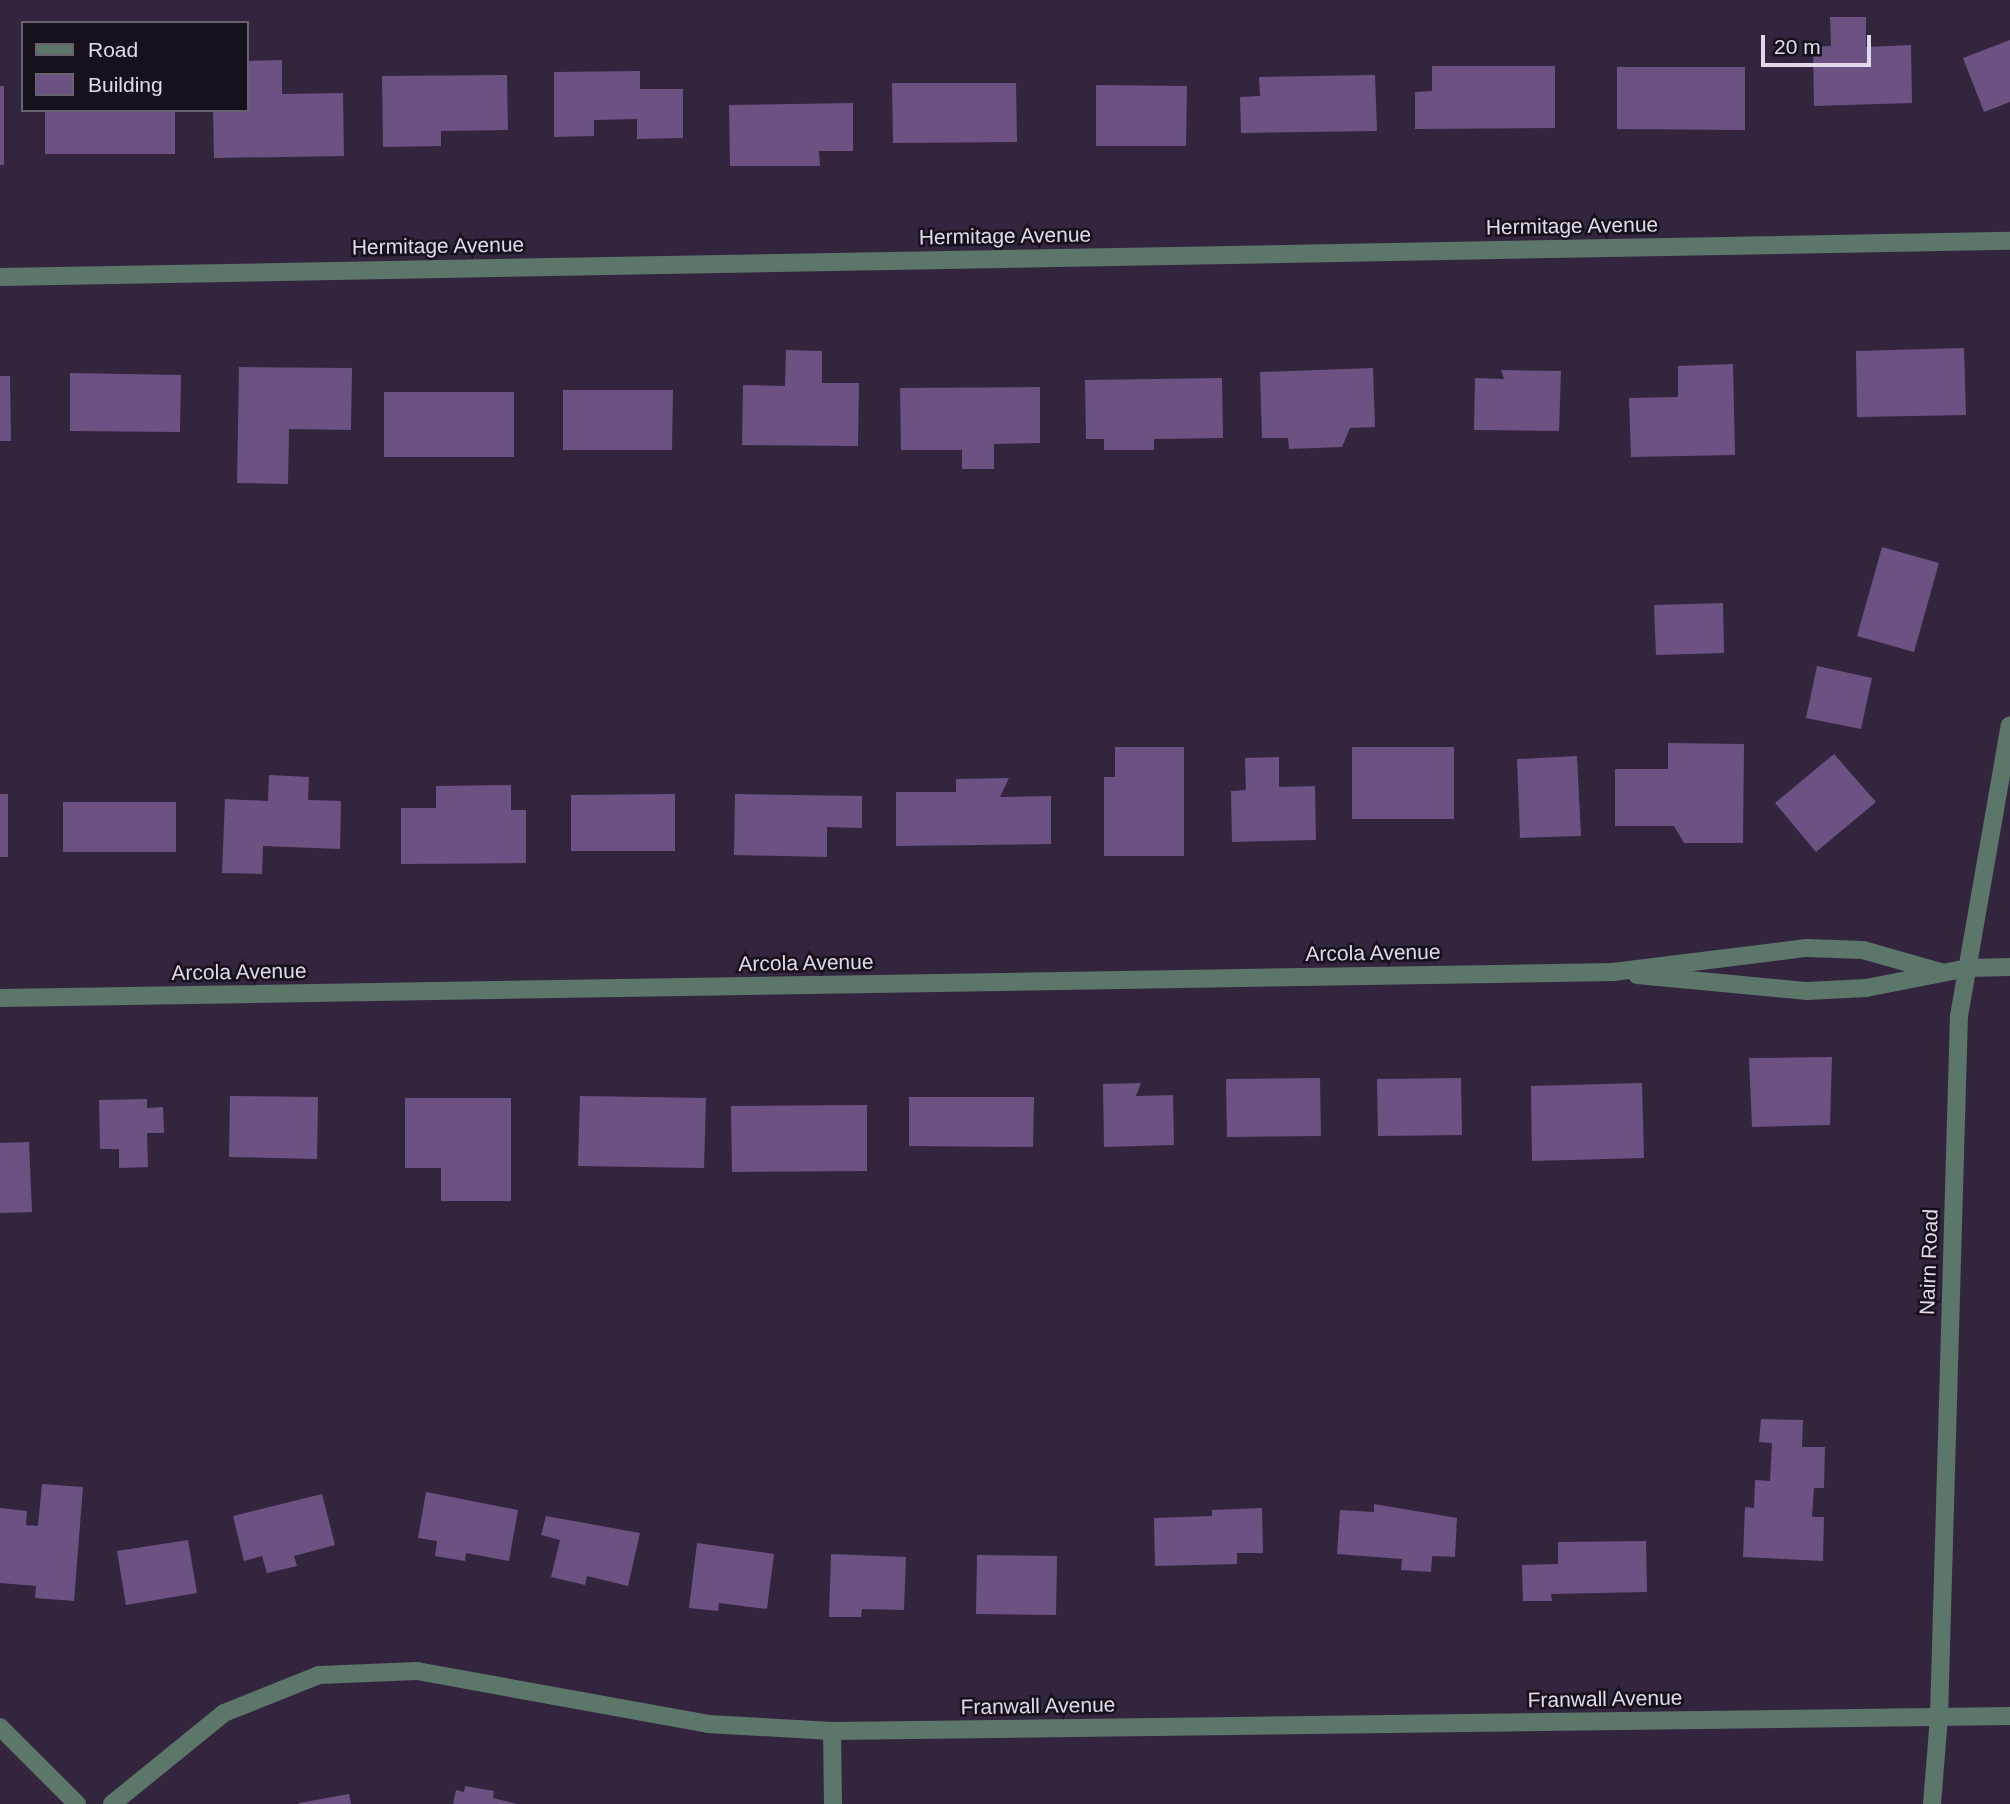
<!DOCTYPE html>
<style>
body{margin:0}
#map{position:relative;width:2010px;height:1804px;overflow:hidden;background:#32253d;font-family:Arial,sans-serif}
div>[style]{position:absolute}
.building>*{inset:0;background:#6c5282}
.minor>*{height:18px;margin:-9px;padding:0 9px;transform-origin:9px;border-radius:9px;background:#5c7669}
span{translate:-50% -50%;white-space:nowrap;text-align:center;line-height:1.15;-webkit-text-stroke:5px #17111c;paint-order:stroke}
.street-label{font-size:21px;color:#e1d9e9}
.legend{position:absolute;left:21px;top:21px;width:228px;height:91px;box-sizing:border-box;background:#17111c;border:2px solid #68616e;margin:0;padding:9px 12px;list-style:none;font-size:21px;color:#e1d9e9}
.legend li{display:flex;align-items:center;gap:14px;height:35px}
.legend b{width:35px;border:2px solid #68616e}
.scale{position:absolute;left:1761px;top:35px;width:110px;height:32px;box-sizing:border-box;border:4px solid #e1d9e9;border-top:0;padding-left:9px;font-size:21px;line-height:24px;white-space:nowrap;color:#e1d9e9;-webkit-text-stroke:5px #17111c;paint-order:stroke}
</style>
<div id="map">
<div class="building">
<i style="clip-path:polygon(1830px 17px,1866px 17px,1866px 47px,1911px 45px,1912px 103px,1814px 106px,1813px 47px,1831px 46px)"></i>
<i style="clip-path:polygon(2010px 40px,2010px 102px,1984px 112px,1963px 58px)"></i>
<i style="clip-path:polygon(282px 60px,282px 94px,343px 93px,344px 156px,214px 158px,213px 110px,247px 110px,247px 61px)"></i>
<i style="clip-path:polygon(1432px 66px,1555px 66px,1555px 128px,1415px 129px,1415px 92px,1432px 91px)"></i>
<i style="clip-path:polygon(1617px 67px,1745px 67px,1745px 130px,1617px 129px)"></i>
<i style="clip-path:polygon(640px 71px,640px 89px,683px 89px,683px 138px,637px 139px,637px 119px,594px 120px,594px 136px,554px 137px,554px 72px)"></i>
<i style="clip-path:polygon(507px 75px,508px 130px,441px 131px,441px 146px,383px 147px,382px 76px)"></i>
<i style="clip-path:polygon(1375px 75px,1377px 131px,1241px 133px,1240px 97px,1260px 96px,1259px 77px)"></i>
<i style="clip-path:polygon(892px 83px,1016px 83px,1017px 142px,893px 143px)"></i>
<i style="clip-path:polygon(1096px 85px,1187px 86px,1186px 146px,1096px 146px)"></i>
<i style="clip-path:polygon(0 86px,4px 86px,4px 165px,0 165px)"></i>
<i style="clip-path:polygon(853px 103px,853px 151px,819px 151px,820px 166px,730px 166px,729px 105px)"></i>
<i style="clip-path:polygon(45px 110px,175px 110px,175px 154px,45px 154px)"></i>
<i style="clip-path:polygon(1964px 348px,1966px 415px,1857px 417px,1856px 351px)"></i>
<i style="clip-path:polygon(786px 350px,822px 351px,822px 383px,859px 383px,858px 446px,742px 445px,743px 385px,785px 386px)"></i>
<i style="clip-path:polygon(1733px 364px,1735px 455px,1631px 457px,1629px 398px,1678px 397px,1678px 366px)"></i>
<i style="clip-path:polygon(239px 367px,352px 368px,351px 430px,289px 429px,288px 484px,237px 483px)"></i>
<i style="clip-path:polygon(1373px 368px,1375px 427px,1350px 428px,1342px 447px,1289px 449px,1288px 438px,1262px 438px,1260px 372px)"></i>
<i style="clip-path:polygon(1501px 370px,1561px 371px,1559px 431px,1474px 430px,1475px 378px,1504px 379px)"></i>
<i style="clip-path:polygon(70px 373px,181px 375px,180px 432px,70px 431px)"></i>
<i style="clip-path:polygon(0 376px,10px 376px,11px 441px,0 441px)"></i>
<i style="clip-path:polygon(1222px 378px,1223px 438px,1154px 439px,1154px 450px,1104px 450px,1104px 439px,1086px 439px,1085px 380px)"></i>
<i style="clip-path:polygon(1040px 387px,1040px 443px,994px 444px,994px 469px,962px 469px,962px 450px,901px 450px,900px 388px)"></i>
<i style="clip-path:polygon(563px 390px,673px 390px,672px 450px,563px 450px)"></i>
<i style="clip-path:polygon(384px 392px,514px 392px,514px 457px,384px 457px)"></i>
<i style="clip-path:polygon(1882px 547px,1939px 563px,1914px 652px,1857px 636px)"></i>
<i style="clip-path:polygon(1723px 603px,1724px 653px,1656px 655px,1654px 605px)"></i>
<i style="clip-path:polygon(1817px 666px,1872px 678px,1861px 729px,1806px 718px)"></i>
<i style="clip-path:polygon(1668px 743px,1744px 744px,1743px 843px,1684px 843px,1674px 826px,1615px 826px,1615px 769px,1668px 769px)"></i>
<i style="clip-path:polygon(1115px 747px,1184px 747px,1184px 856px,1104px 856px,1104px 777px,1115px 777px)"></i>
<i style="clip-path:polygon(1352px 747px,1454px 747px,1454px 819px,1352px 819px)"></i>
<i style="clip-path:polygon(1834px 754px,1876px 802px,1816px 852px,1775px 803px)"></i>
<i style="clip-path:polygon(1577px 756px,1581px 836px,1520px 838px,1517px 759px)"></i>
<i style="clip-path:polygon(1279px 757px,1279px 787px,1315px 786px,1316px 840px,1232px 842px,1231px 791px,1246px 790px,1245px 758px)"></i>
<i style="clip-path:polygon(269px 775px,309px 777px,308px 800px,341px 801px,340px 849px,263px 846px,262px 874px,222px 873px,225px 799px,268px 801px)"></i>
<i style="clip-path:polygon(1009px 778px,1000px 797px,1051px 796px,1051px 844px,896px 846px,896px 792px,956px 792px,956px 779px)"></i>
<i style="clip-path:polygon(511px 785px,511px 810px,526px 810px,526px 863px,401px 864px,401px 808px,436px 808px,436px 786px)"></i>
<i style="clip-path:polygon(0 794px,8px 794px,8px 857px,0 857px)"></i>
<i style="clip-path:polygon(675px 794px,675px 851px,571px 851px,571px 795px)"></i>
<i style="clip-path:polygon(735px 794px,862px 796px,862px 828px,827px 827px,827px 857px,734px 855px)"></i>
<i style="clip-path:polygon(63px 802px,176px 802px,176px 852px,63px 852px)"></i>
<i style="clip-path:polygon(1832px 1057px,1830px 1125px,1752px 1127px,1749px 1058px)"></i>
<i style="clip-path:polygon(1320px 1078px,1321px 1136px,1227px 1137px,1226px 1079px)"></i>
<i style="clip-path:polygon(1461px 1078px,1462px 1135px,1378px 1136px,1377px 1079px)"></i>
<i style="clip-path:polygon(1141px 1083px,1136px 1096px,1173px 1095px,1174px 1145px,1104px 1147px,1103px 1084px)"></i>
<i style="clip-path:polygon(1642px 1083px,1644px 1158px,1532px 1161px,1531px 1086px)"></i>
<i style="clip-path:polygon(230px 1096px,318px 1097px,317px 1159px,229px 1157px)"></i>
<i style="clip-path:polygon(580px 1096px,706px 1098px,704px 1168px,578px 1166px)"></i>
<i style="clip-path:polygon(909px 1097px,1034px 1097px,1033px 1147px,909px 1146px)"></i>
<i style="clip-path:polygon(405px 1098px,511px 1098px,511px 1201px,441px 1201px,441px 1168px,405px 1168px)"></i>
<i style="clip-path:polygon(147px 1099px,147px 1108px,163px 1107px,164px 1133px,147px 1133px,148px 1167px,119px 1168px,119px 1149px,100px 1149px,99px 1100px)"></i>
<i style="clip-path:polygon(867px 1105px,867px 1171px,732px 1172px,731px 1106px)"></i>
<i style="clip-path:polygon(29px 1142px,32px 1212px,0 1213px,0 1143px)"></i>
<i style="clip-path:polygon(1761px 1419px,1803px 1420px,1802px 1447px,1825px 1447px,1824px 1488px,1814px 1488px,1812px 1517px,1824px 1517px,1823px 1561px,1743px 1557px,1745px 1507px,1754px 1508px,1755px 1480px,1770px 1481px,1772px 1443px,1759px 1442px)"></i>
<i style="clip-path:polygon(42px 1484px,83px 1487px,74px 1601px,35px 1598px,36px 1586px,0 1583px,0 1508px,27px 1511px,26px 1525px,38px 1526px)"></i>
<i style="clip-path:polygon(426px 1492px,518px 1510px,509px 1561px,466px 1553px,465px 1561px,435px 1556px,437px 1541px,418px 1538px)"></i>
<i style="clip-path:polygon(322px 1494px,335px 1545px,294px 1556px,297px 1566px,267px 1573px,262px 1556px,244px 1561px,233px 1516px)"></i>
<i style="clip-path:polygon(1374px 1504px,1457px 1518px,1455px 1557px,1432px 1556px,1431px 1572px,1401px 1570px,1402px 1559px,1337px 1554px,1340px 1510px,1374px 1512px)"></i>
<i style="clip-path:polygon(1262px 1508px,1263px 1553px,1237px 1553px,1237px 1564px,1155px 1566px,1154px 1518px,1212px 1516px,1212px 1510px)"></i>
<i style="clip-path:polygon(546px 1516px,640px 1533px,628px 1586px,587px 1576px,585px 1585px,551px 1577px,560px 1540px,541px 1535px)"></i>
<i style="clip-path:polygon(188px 1540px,197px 1593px,126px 1605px,117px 1551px)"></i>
<i style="clip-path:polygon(1646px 1541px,1647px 1592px,1551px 1594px,1552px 1601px,1523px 1601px,1522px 1565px,1558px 1564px,1558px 1542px)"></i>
<i style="clip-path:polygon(697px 1543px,774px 1554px,767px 1609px,719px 1603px,718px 1611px,689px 1608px)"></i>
<i style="clip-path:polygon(831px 1554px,906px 1557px,904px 1610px,862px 1609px,861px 1617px,829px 1617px)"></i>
<i style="clip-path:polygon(977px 1555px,1057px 1556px,1056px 1615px,976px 1614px)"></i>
<i style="clip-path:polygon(465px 1786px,494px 1791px,493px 1798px,517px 1804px,453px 1804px,456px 1790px,464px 1792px)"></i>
<i style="clip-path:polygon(349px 1794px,351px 1804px,299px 1804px,299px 1803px)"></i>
</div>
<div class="minor">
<i style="left:0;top:277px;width:2010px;rotate:-1.03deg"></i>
<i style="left:1637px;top:975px;width:171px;rotate:5.4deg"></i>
<i style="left:1807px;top:991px;width:59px;rotate:-2.9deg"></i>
<i style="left:1866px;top:988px;width:104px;rotate:-11.1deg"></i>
<i style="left:1968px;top:968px;width:42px;rotate:-1.4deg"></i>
<i style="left:0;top:998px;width:1613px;rotate:-0.92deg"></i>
<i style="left:1613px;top:972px;width:195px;rotate:-7.1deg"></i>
<i style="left:1807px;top:948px;width:56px;rotate:2deg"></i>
<i style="left:1863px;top:950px;width:81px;rotate:15.8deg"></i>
<i style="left:0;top:1727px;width:109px;rotate:45deg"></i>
<i style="left:832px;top:1731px;width:73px;rotate:89.2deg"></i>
<i style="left:112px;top:1804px;width:144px;rotate:-39.1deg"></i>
<i style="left:224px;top:1713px;width:102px;rotate:-21.8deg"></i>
<i style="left:319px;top:1675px;width:98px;rotate:-2.3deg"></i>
<i style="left:417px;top:1671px;width:296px;rotate:10.3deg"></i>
<i style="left:708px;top:1724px;width:124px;rotate:3.2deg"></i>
<i style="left:832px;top:1731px;width:1178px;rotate:-0.73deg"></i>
<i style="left:1932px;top:1804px;width:87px;rotate:-85.4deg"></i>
<i style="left:1939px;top:1717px;width:701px;rotate:-88.37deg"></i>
<i style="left:1959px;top:1016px;width:295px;rotate:-80.1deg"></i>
</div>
<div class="street-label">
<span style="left:1572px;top:226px;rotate:-1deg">Hermitage Avenue</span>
<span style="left:1005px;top:236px;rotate:-1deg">Hermitage Avenue</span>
<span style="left:438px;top:246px;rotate:-1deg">Hermitage Avenue</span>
<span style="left:1373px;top:953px;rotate:-1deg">Arcola Avenue</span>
<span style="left:806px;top:963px;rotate:-1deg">Arcola Avenue</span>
<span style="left:239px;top:972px;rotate:-1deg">Arcola Avenue</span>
<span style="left:1929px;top:1262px;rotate:-88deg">Nairn Road</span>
<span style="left:1605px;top:1699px;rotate:-1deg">Franwall Avenue</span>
<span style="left:1038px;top:1706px;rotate:-1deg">Franwall Avenue</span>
</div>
<ul class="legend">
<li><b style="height:9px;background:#5c7669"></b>Road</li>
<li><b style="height:19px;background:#6c5282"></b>Building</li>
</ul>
<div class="scale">20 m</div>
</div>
